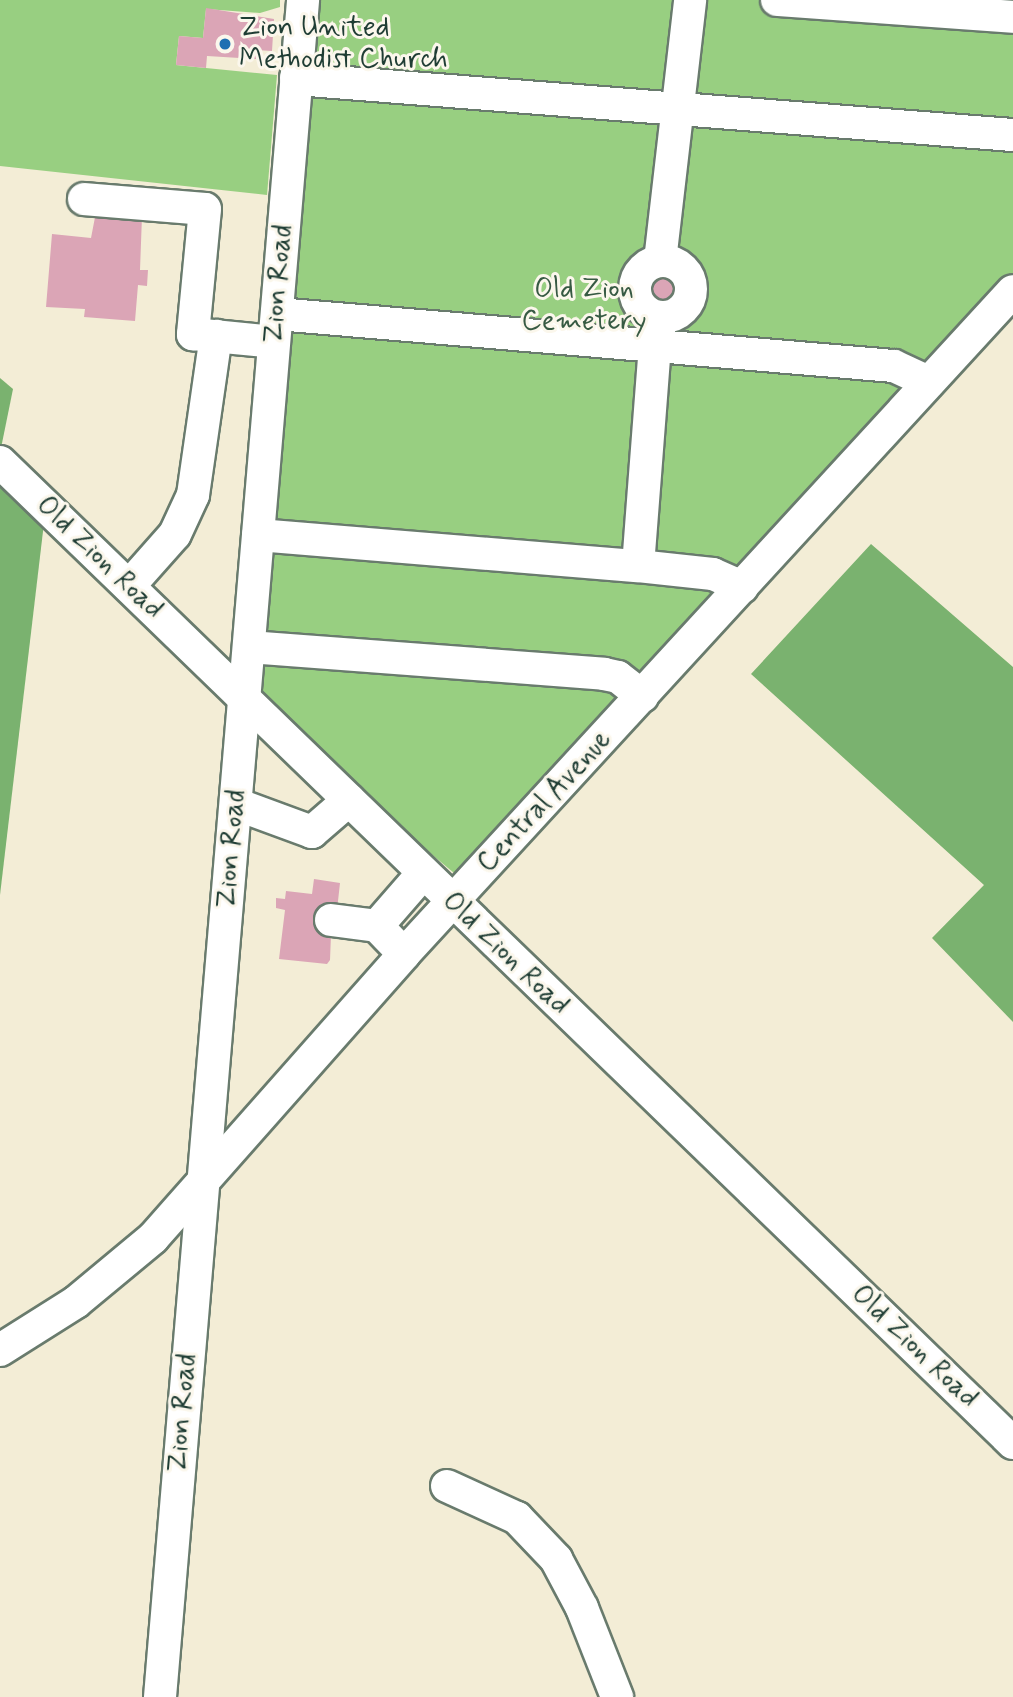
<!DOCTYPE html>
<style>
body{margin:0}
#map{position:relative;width:1013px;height:1697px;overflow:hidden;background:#f3edd6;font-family:Mynerve,sans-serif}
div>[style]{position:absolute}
.green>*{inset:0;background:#98cf81}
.forest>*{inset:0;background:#7ab26f}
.building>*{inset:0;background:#dba5b6}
.roads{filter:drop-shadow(2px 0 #697b6d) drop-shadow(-2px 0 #697b6d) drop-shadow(0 2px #697b6d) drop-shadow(0 -2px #697b6d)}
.minor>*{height:32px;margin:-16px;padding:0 16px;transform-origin:16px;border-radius:16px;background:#fff}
.minor>.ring{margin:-16px;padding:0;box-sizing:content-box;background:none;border:32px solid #fff;border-radius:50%}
.dots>*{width:19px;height:19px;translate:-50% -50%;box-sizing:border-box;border:4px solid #fbf7ec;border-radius:50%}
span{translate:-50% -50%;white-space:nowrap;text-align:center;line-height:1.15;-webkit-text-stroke:6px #fbf7ec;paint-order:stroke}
.poi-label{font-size:28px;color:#1f3d34}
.left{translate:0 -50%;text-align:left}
.street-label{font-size:28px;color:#1f3d34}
.park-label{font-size:28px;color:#375a43}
</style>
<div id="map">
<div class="green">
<i style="clip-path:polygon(0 0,280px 0,280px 7px,260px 13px,206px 9px,203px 38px,179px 36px,176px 65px,277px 75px,267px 195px,0 166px)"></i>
<i style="clip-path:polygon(303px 0,1013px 0,1013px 291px,660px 678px,454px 873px,245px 698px)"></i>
</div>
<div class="forest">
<i style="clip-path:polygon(0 378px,13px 389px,0 453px)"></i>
<i style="clip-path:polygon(0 457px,46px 506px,0 895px)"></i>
<i style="clip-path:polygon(871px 544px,1013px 667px,1013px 1022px,932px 938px,984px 885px,751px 674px)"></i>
</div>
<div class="building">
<i style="clip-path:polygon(206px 8px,274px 19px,272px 51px,256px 50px,256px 59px,207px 56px,206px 68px,176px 65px,179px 36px,203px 38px)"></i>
<i style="clip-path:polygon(96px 212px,142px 216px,140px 270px,148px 270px,147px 286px,138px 285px,135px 321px,84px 317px,85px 309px,46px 307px,52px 234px,91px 238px)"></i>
<i style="clip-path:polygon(651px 275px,676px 277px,674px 306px,649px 303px)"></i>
<i style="clip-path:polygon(314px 879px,340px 883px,337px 910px,332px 909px,330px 960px,327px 964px,279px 959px,285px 910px,276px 908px,276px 898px,285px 899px,286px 891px,312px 894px)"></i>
</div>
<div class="roads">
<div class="minor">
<i style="left:777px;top:0;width:237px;rotate:4.1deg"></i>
<i style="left:296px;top:79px;width:719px;rotate:4.47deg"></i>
<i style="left:84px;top:199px;width:121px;rotate:4.7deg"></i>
<i style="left:205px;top:209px;width:126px;rotate:95.5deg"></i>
<i style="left:193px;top:334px;width:81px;rotate:5.6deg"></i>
<i class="ring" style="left:635px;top:261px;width:24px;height:24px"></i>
<i style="left:660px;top:261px;width:263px;rotate:-83.4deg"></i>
<i style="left:277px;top:314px;width:619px;rotate:4.82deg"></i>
<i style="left:894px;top:366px;width:38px;rotate:25deg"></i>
<i style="left:0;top:462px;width:1410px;rotate:44.08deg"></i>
<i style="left:258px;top:535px;width:381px;rotate:4.7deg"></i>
<i style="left:638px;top:566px;width:75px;rotate:6.1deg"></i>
<i style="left:713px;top:574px;width:32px;rotate:24deg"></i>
<i style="left:638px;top:566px;width:249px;rotate:-85.6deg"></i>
<i style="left:129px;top:586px;width:69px;rotate:-48.5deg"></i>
<i style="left:175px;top:534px;width:43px;rotate:-65.2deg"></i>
<i style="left:193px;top:495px;width:161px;rotate:-81.8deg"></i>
<i style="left:249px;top:647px;width:356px;rotate:4.3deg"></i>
<i style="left:604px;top:674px;width:14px;rotate:12deg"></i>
<i style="left:618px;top:677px;width:31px;rotate:38deg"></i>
<i style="left:236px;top:804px;width:81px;rotate:20.2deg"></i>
<i style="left:312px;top:832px;width:49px;rotate:-40.9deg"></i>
<i style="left:331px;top:920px;width:46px;rotate:7.4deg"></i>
<i style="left:404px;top:954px;width:39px;rotate:-134deg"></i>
<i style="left:377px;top:926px;width:70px;rotate:-49deg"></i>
<i style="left:0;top:1350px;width:90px;rotate:-32.3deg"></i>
<i style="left:76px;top:1302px;width:100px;rotate:-39.7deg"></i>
<i style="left:153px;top:1238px;width:379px;rotate:-48.5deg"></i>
<i style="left:404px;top:954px;width:900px;rotate:-47.43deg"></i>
<i style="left:447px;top:1486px;width:77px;rotate:24.6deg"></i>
<i style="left:517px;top:1518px;width:57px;rotate:46.4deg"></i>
<i style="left:556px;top:1559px;width:55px;rotate:62deg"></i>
<i style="left:582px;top:1608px;width:96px;rotate:68.5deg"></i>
<i style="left:160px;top:1697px;width:1703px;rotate:-85.18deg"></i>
</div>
</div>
<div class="dots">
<i style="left:225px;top:44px;background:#1f6fb2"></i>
</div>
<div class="poi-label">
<span class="left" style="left:239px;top:44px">Zion United<br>Methodist Church</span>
</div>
<div class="street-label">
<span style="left:279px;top:284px;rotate:-85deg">Zion Road</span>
<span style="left:99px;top:558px;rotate:44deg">Old Zion Road</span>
<span style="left:545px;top:802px;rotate:-47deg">Central Avenue</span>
<span style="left:232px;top:849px;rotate:-85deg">Zion Road</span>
<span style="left:505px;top:954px;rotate:44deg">Old Zion Road</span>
<span style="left:914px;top:1347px;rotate:44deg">Old Zion Road</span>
<span style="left:183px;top:1413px;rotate:-85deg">Zion Road</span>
</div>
<div class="park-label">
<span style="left:584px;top:306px">Old Zion<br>Cemetery</span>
</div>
</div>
